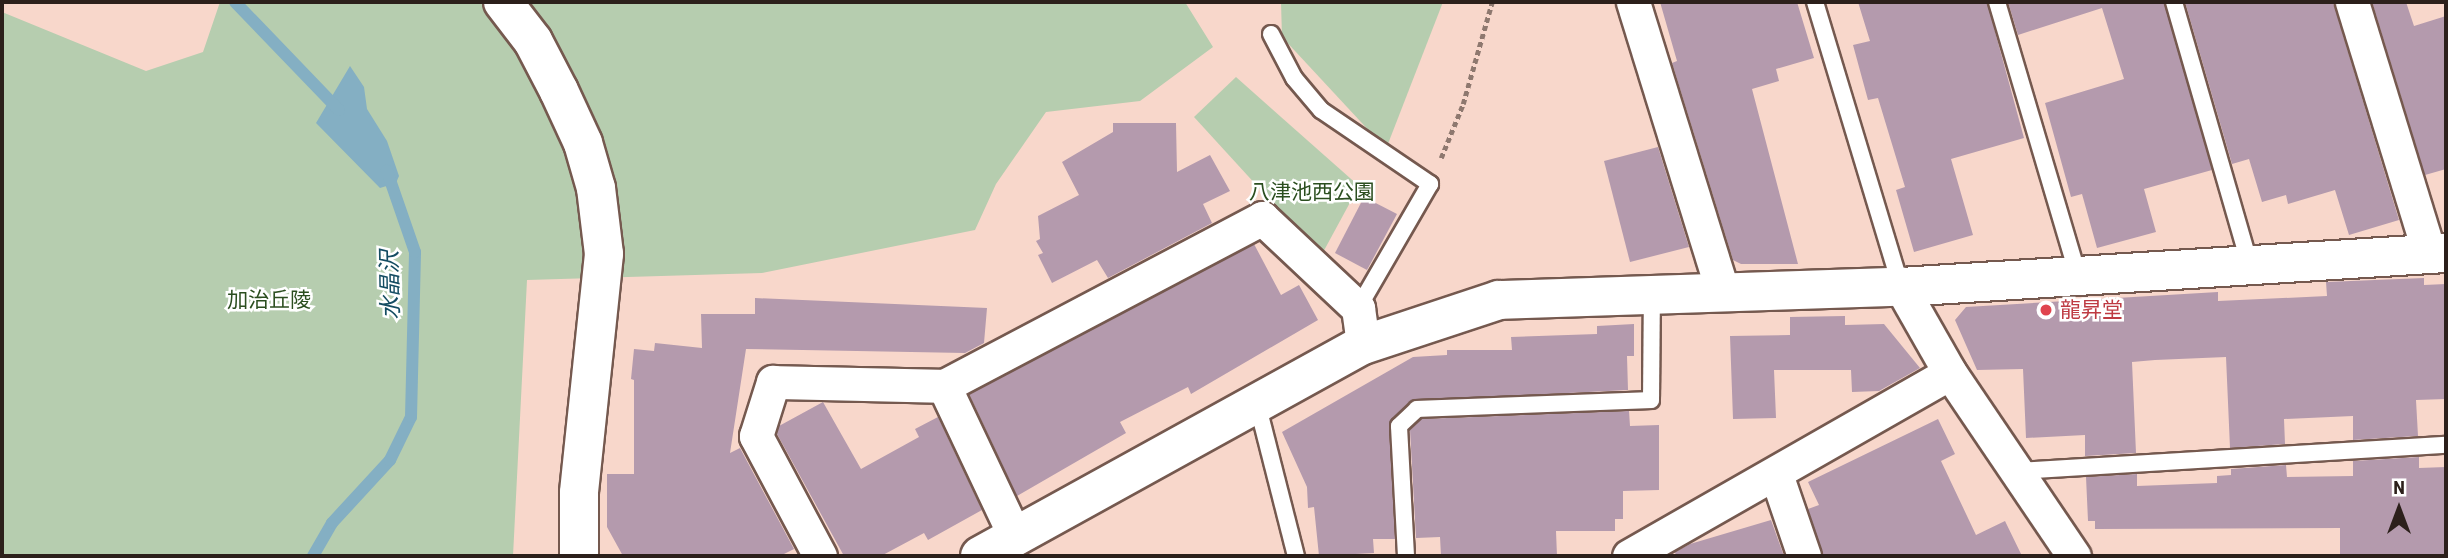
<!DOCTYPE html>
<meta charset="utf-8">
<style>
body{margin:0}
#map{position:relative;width:2448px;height:558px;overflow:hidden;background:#f8d7cb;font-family:"Roboto Condensed","Noto Sans JP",sans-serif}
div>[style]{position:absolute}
.green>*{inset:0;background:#b6cdaf}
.water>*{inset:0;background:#84afc3}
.stream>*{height:12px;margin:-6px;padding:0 6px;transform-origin:6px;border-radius:6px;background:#84afc3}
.building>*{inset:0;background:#b49aad}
.path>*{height:4.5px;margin-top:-2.25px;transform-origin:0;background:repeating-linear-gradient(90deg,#8e786f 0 5px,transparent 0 8.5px)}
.roads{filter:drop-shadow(2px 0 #75594f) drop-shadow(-2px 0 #75594f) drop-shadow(0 2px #75594f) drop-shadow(0 -2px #75594f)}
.lane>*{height:16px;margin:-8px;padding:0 8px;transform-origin:8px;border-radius:8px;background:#fff}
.street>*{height:33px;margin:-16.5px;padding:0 16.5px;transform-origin:16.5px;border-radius:16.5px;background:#fff}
.secondary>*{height:38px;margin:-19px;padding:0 19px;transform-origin:19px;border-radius:19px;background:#fff}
.dots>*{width:19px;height:19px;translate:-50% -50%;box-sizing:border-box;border:4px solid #fff;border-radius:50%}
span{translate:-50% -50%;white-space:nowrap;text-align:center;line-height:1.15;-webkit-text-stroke:5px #fff;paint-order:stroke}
.park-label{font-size:21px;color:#2b4e1f}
.health-label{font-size:21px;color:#be3a42}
.left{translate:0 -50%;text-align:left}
.water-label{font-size:23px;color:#144c62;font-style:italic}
.frame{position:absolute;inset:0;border:4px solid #2c201b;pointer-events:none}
.north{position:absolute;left:2364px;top:474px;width:70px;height:70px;-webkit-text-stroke:5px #fff;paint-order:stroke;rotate:0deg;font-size:19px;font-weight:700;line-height:28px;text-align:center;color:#2c201b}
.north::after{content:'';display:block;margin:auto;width:24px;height:32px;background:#2c201b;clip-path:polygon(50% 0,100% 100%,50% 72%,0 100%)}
</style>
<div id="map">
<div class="green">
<i style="clip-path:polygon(220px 2px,1185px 2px,1213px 47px,1140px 101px,1046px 112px,996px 184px,975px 230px,762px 273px,527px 280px,513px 556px,2px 556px,2px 12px,146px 71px,203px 52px)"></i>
<i style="clip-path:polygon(1281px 2px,1443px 2px,1386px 149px,1282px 37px)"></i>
<i style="clip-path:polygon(1236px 77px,1359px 186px,1321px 256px,1194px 117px)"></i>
</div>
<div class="water">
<i style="clip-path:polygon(350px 66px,364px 87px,367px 109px,387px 141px,399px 176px,396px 183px,380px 188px,316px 123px)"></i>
</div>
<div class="stream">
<i style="left:235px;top:2px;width:150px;rotate:46.1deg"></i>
<i style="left:313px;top:556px;width:38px;rotate:-60deg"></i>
<i style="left:332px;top:523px;width:86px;rotate:-47.4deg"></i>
<i style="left:390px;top:460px;width:48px;rotate:-64deg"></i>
<i style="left:411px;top:417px;width:165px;rotate:-88.6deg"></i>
<i style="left:415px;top:252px;width:86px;rotate:-109.1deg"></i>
</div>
<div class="building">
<i style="clip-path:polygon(1660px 2px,1797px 2px,1814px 58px,1776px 69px,1779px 81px,1752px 89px,1798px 264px,1741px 264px,1733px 260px,1672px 63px,1677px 61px)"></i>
<i style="clip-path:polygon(1858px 2px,1987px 2px,2024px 138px,1951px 159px,1973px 235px,1914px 252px,1896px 190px,1905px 187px,1878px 98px,1868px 100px,1853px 45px,1870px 41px)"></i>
<i style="clip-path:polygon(2008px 2px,2164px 2px,2212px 170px,2144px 189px,2156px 232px,2097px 248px,2082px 194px,2071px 197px,2045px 103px,2124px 79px,2102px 8px,2018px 35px)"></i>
<i style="clip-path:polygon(2185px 2px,2333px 2px,2399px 220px,2349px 235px,2335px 190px,2288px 204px,2286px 195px,2262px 202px,2249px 159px,2232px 164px)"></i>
<i style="clip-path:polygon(2372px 2px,2406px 2px,2414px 26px,2446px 16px,2446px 169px,2425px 175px)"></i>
<i style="clip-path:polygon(1113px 123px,1176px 123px,1177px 172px,1210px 155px,1230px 191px,1203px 204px,1212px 223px,1108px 278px,1097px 260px,1052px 283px,1038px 255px,1043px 253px,1036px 241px,1040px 239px,1038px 216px,1079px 195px,1062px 162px,1113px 132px)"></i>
<i style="clip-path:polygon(1658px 147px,1689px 247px,1630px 262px,1604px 161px)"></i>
<i style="clip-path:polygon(1364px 197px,1397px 214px,1367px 270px,1335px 253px)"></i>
<i style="clip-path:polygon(1254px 244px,1281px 295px,1299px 285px,1318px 320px,1191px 394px,1188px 387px,1120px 422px,1126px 433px,1017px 496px,969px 394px)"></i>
<i style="clip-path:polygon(2424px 278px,2424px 285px,2446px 284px,2446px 399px,2416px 400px,2418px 436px,2353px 440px,2353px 416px,2284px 419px,2285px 444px,2230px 448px,2226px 357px,2155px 360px,2132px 362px,2136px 453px,2085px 456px,2085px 435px,2026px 438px,2023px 369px,1977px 370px,1955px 320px,1966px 307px,2218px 292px,2218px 301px,2327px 296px,2326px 282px)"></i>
<i style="clip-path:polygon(755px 298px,987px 308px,984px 343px,965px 353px,746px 349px,730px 453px,740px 448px,794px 549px,780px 556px,623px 556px,607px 527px,607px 474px,634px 474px,634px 380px,631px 379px,634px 349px,654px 351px,655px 343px,702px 348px,701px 314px,755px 314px)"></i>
<i style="clip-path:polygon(1845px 316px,1845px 325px,1884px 324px,1920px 368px,1879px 391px,1852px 392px,1851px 370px,1774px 370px,1776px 418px,1733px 419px,1730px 336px,1790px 335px,1790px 317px)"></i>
<i style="clip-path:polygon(1634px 324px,1634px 356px,1627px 356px,1628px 390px,1410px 401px,1389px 426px,1395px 539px,1373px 539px,1374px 553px,1319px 556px,1314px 507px,1308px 508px,1307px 487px,1282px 432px,1413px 357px,1447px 355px,1447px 350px,1512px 350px,1511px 337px,1597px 334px,1597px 326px)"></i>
<i style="clip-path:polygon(823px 402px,861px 469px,919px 437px,915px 429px,938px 417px,982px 510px,928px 540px,924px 533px,881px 556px,844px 556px,777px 434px,779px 426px)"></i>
<i style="clip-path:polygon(1629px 411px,1630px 426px,1659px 425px,1659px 490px,1623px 491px,1623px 519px,1615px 519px,1615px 531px,1556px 531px,1557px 556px,1441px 556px,1440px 537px,1416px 538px,1410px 430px,1421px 419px)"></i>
<i style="clip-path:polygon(1938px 419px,1955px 454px,1941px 461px,1976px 535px,2005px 521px,2022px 556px,1823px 556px,1808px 509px,1819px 505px,1808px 482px)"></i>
<i style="clip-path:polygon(2419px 457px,2419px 468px,2446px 467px,2446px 556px,2340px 556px,2340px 528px,2095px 529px,2095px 521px,2088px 521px,2086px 477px,2137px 474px,2137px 486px,2217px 483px,2217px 476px,2231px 475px,2231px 469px,2286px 465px,2287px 477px,2353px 476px,2353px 461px)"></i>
<i style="clip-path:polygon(1771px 520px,1784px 556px,1676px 556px,1675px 552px,1690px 544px)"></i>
</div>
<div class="path">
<i style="left:1441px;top:158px;width:58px;rotate:-67.8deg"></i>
<i style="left:1463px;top:104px;width:106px;rotate:-74.1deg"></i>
</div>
<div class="roads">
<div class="lane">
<i style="left:1815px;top:2px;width:298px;rotate:73.2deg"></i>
<i style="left:1997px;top:2px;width:286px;rotate:73.5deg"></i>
<i style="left:2174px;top:2px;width:274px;rotate:73.9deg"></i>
<i style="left:1271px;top:34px;width:50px;rotate:62.4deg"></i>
<i style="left:1294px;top:78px;width:42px;rotate:49.8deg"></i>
<i style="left:1321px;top:110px;width:132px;rotate:34.2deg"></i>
<i style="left:1430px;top:184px;width:143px;rotate:120.1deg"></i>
<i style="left:1258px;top:407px;width:154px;rotate:75.7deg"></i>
<i style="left:2018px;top:471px;width:429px;rotate:-3.5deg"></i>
<i style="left:1406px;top:556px;width:130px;rotate:-93.1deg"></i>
<i style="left:1399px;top:426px;width:25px;rotate:-43deg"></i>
<i style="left:1417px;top:409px;width:234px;rotate:-2.2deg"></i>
<i style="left:1651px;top:400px;width:106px;rotate:-89.5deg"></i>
</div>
<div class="street">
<i style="left:1633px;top:2px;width:301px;rotate:72.8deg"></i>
<i style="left:2352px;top:2px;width:265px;rotate:72.9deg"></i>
<i style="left:1901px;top:287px;width:99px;rotate:60.3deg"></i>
<i style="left:1950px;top:373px;width:221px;rotate:55.9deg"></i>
<i style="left:944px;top:386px;width:360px;rotate:-27.8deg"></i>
<i style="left:1262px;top:218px;width:132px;rotate:43.2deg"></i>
<i style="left:1358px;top:308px;width:37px;rotate:82deg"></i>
<i style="left:1776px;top:474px;width:87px;rotate:71.1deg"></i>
<i style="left:820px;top:556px;width:136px;rotate:-118.1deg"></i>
<i style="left:756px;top:436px;width:57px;rotate:-72.5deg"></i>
<i style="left:773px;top:382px;width:171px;rotate:1.3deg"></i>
<i style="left:944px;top:386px;width:168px;rotate:64.7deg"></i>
<i style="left:1629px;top:556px;width:369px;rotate:-29.7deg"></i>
</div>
<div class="secondary">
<i style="left:503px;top:2px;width:49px;rotate:52.4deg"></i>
<i style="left:533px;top:41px;width:56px;rotate:62.5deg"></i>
<i style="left:559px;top:91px;width:57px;rotate:65.2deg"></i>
<i style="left:583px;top:143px;width:47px;rotate:73.9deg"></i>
<i style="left:596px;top:188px;width:66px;rotate:83.1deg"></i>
<i style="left:604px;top:254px;width:240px;rotate:96deg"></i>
<i style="left:579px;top:493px;width:63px;rotate:90deg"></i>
<i style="left:980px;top:556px;width:437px;rotate:-28.9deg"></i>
<i style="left:1363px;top:345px;width:143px;rotate:-18.3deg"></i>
<i style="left:1499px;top:300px;width:402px;rotate:-1.9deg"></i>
<i style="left:1901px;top:287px;width:546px;rotate:-3.57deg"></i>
</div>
</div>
<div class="dots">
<i style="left:2046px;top:310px;background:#e0444e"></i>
</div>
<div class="park-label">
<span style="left:1312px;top:192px">八津池西公園</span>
<span style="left:269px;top:300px">加治丘陵</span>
</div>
<div class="health-label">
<span class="left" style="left:2060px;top:310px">龍昇堂</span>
</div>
<div class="water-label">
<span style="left:391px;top:285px;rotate:-91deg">水晶沢</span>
</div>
<div class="frame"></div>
<div class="north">N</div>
</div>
